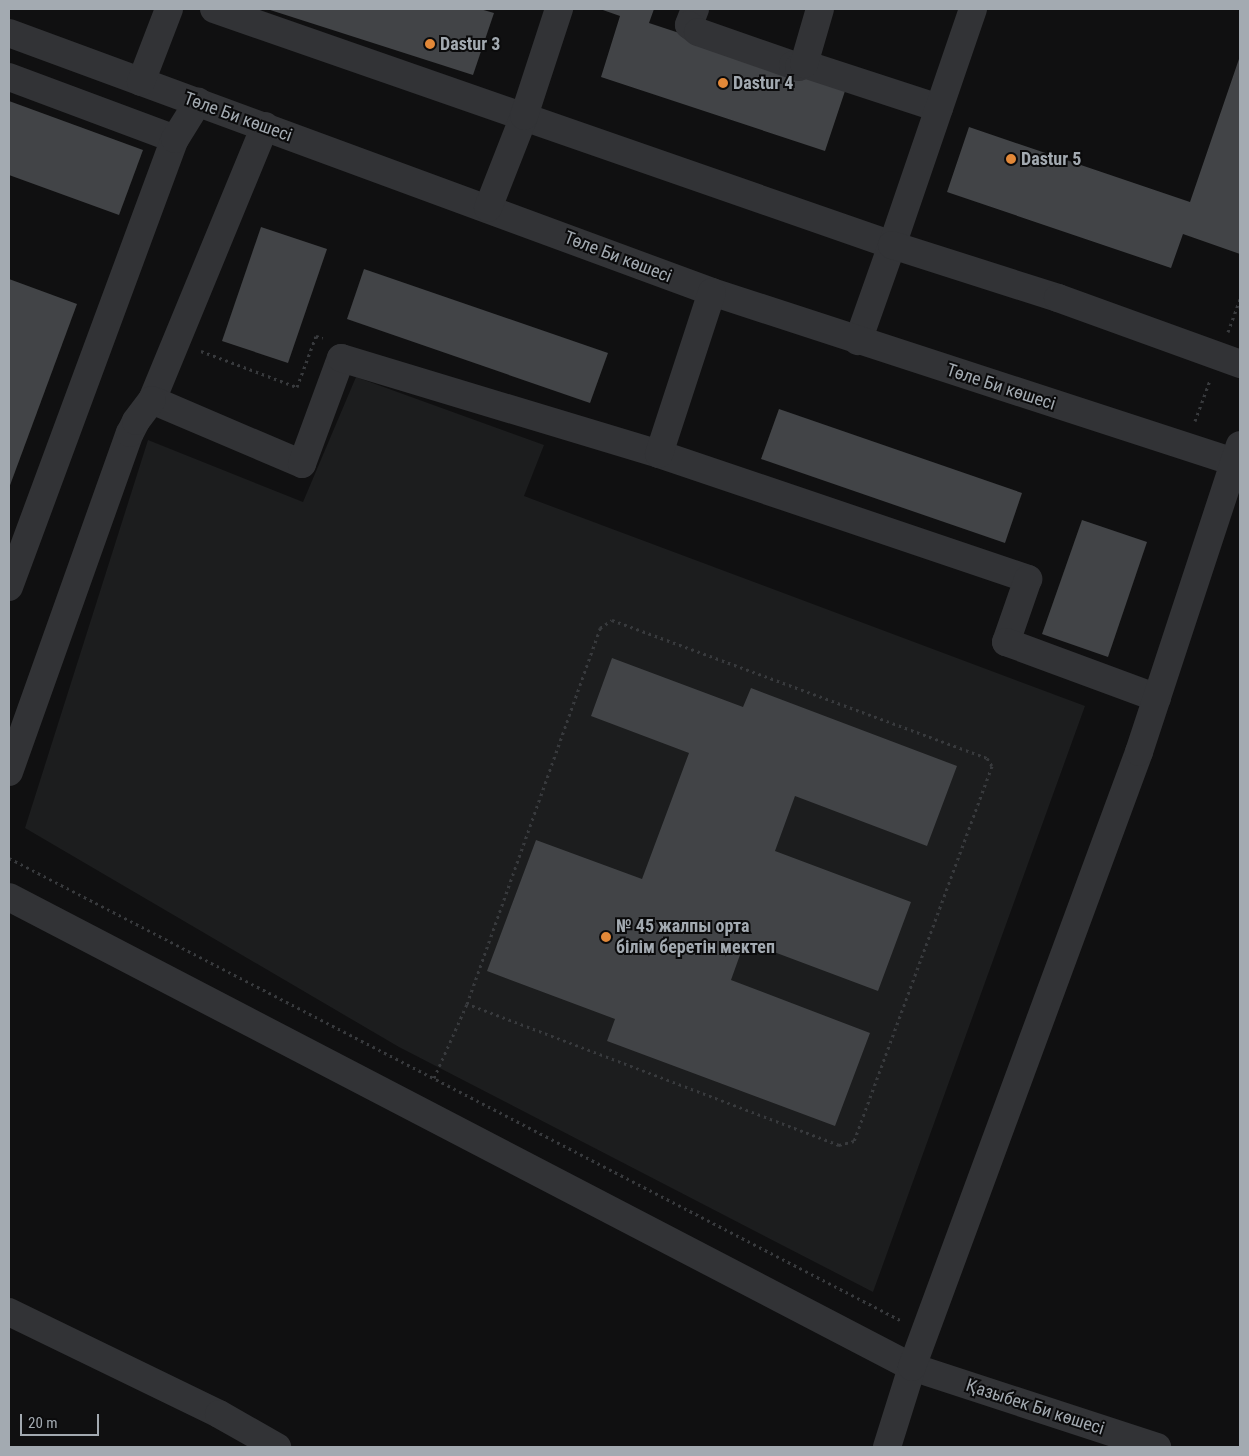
<!DOCTYPE html>
<meta charset="utf-8">
<style>
body{margin:0}
#map{position:relative;width:1249px;height:1456px;overflow:hidden;background:#101011;font-family:"Roboto Condensed",sans-serif}
div>[style]{position:absolute}
.built>*{inset:0;background:#1c1d1e}
.building>*{inset:0;background:#424447}
.path>*{height:3px;margin-top:-1.5px;transform-origin:0;background:repeating-linear-gradient(90deg,#383a3d 0 2.5px,transparent 0 6.5px)}
.minor>*{height:28px;margin:-14px;padding:0 14px;transform-origin:14px;border-radius:14px;background:#323336}
.dots>*{width:14px;height:14px;translate:-50% -50%;box-sizing:border-box;border:2px solid #0b0b0c;border-radius:50%}
span{translate:-50% -50%;white-space:nowrap;text-align:center;line-height:1.15;-webkit-text-stroke:4px #0b0b0c;paint-order:stroke}
.poi-label{font-size:18px;color:#a3aab1;font-weight:700}
.left{translate:0 -50%;text-align:left}
.street-label{font-size:18px;color:#a3aab1}
.frame{position:absolute;inset:0;border:10px solid #a3aab1;pointer-events:none}
.scale{position:absolute;left:20px;top:1414px;width:79px;height:22px;box-sizing:border-box;border:2px solid #a3aab1;border-top:0;padding-left:6px;font-size:15px;line-height:18px;white-space:nowrap;color:#a3aab1;-webkit-text-stroke:4px #0b0b0c;paint-order:stroke}
</style>
<div id="map">
<div class="built">
<i style="clip-path:polygon(356px 377px,544px 445px,524px 496px,1085px 706px,873px 1292px,399px 1047px,25px 828px,148px 440px,303px 502px)"></i>
</div>
<div class="building">
<i style="clip-path:polygon(267px 9px,480px 9px,494px 13px,473px 75px)"></i>
<i style="clip-path:polygon(600px 9px,654px 9px,649px 23px,846px 88px,825px 151px,601px 77px,620px 16px)"></i>
<i style="clip-path:polygon(1240px 56px,1240px 254px,1183px 234px,1171px 268px,947px 192px,969px 127px,1190px 202px)"></i>
<i style="clip-path:polygon(9px 101px,143px 150px,119px 215px,9px 175px)"></i>
<i style="clip-path:polygon(261px 227px,327px 249px,288px 363px,222px 341px)"></i>
<i style="clip-path:polygon(364px 269px,608px 353px,590px 403px,347px 319px)"></i>
<i style="clip-path:polygon(9px 279px,77px 304px,9px 488px)"></i>
<i style="clip-path:polygon(779px 409px,1022px 493px,1005px 543px,761px 459px)"></i>
<i style="clip-path:polygon(1082px 520px,1147px 542px,1108px 657px,1042px 634px)"></i>
<i style="clip-path:polygon(612px 658px,743px 707px,751px 688px,957px 766px,927px 846px,795px 796px,775px 851px,911px 902px,878px 991px,745px 941px,731px 980px,870px 1033px,835px 1126px,607px 1041px,615px 1019px,487px 971px,536px 840px,642px 879px,689px 753px,591px 716px)"></i>
</div>
<div class="path">
<i style="left:1228px;top:332px;width:35px;rotate:-70deg"></i>
<i style="left:201px;top:351px;width:103px;rotate:20.6deg"></i>
<i style="left:297px;top:387px;width:54px;rotate:-69.6deg"></i>
<i style="left:316px;top:336px;width:7px;rotate:16deg"></i>
<i style="left:1195px;top:421px;width:44px;rotate:-69.9deg"></i>
<i style="left:9px;top:858px;width:1004px;rotate:27.41deg"></i>
<i style="left:434px;top:1078px;width:81px;rotate:-66deg"></i>
<i style="left:467px;top:1004px;width:399px;rotate:-70.5deg"></i>
<i style="left:600px;top:628px;width:14px;rotate:-34deg"></i>
<i style="left:612px;top:620px;width:400px;rotate:20.2deg"></i>
<i style="left:987px;top:758px;width:9px;rotate:58deg"></i>
<i style="left:992px;top:766px;width:400px;rotate:110.2deg"></i>
<i style="left:854px;top:1141px;width:16px;rotate:165deg"></i>
<i style="left:839px;top:1145px;width:398px;rotate:-159.2deg"></i>
</div>
<div class="minor">
<i style="left:214px;top:9px;width:718px;rotate:19.19deg"></i>
<i style="left:892px;top:245px;width:102px;rotate:109.5deg"></i>
<i style="left:695px;top:9px;width:17px;rotate:111deg"></i>
<i style="left:689px;top:25px;width:11px;rotate:38deg"></i>
<i style="left:698px;top:32px;width:101px;rotate:19.2deg"></i>
<i style="left:793px;top:65px;width:6px;rotate:18deg"></i>
<i style="left:799px;top:67px;width:6px;rotate:-31deg"></i>
<i style="left:804px;top:64px;width:142px;rotate:18.1deg"></i>
<i style="left:973px;top:9px;width:250px;rotate:108.9deg"></i>
<i style="left:892px;top:245px;width:174px;rotate:17.7deg"></i>
<i style="left:1058px;top:298px;width:194px;rotate:19.9deg"></i>
<i style="left:9px;top:33px;width:749px;rotate:20.22deg"></i>
<i style="left:712px;top:292px;width:549px;rotate:18.04deg"></i>
<i style="left:804px;top:64px;width:57px;rotate:-73.8deg"></i>
<i style="left:9px;top:77px;width:177px;rotate:20.5deg"></i>
<i style="left:141px;top:82px;width:78px;rotate:-69deg"></i>
<i style="left:265px;top:126px;width:296px;rotate:112.4deg"></i>
<i style="left:152px;top:400px;width:163px;rotate:23.1deg"></i>
<i style="left:302px;top:464px;width:113px;rotate:-69.8deg"></i>
<i style="left:341px;top:358px;width:332px;rotate:16.8deg"></i>
<i style="left:659px;top:454px;width:390px;rotate:18.7deg"></i>
<i style="left:1028px;top:579px;width:67px;rotate:109.2deg"></i>
<i style="left:1006px;top:642px;width:161px;rotate:20.3deg"></i>
<i style="left:488px;top:208px;width:99px;rotate:-68.6deg"></i>
<i style="left:524px;top:116px;width:113px;rotate:-71.9deg"></i>
<i style="left:659px;top:454px;width:170px;rotate:-71.9deg"></i>
<i style="left:9px;top:587px;width:478px;rotate:-69.7deg"></i>
<i style="left:175px;top:139px;width:44px;rotate:-58.1deg"></i>
<i style="left:9px;top:772px;width:360px;rotate:-70.4deg"></i>
<i style="left:130px;top:433px;width:13px;rotate:-63deg"></i>
<i style="left:136px;top:421px;width:26px;rotate:-53deg"></i>
<i style="left:9px;top:897px;width:1018px;rotate:27.5deg"></i>
<i style="left:912px;top:1367px;width:258px;rotate:18.1deg"></i>
<i style="left:9px;top:1312px;width:233px;rotate:25.9deg"></i>
<i style="left:219px;top:1414px;width:67px;rotate:29.6deg"></i>
<i style="left:887px;top:1447px;width:84px;rotate:-72.6deg"></i>
<i style="left:912px;top:1367px;width:656px;rotate:-69.74deg"></i>
<i style="left:1139px;top:752px;width:323px;rotate:-71.8deg"></i>
</div>
<div class="dots">
<i style="left:430px;top:44px;background:#e28838"></i>
<i style="left:723px;top:83px;background:#e28838"></i>
<i style="left:1011px;top:159px;background:#e28838"></i>
<i style="left:606px;top:937px;background:#e28838"></i>
</div>
<div class="poi-label">
<span class="left" style="left:440px;top:44px">Dastur 3</span>
<span class="left" style="left:733px;top:83px">Dastur 4</span>
<span class="left" style="left:1021px;top:159px">Dastur 5</span>
<span class="left" style="left:616px;top:937px">№ 45 жалпы орта<br>білім беретін мектеп</span>
</div>
<div class="street-label">
<span style="left:238px;top:117px;rotate:20deg">Төле Би көшесі</span>
<span style="left:618px;top:257px;rotate:21deg">Төле Би көшесі</span>
<span style="left:1001px;top:387px;rotate:18deg">Төле Би көшесі</span>
<span style="left:1035px;top:1407px;rotate:18deg">Қазыбек Би көшесі</span>
</div>
<div class="frame"></div>
<div class="scale">20 m</div>
</div>
